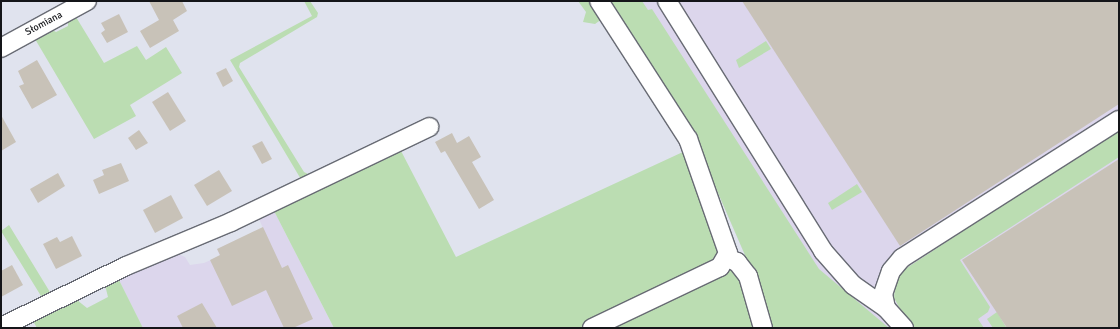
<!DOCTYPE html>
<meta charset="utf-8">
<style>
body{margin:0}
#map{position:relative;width:1120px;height:329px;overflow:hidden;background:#e0e3ee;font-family:Signika,sans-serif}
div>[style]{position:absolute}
.industrial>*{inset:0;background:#dcd6ec}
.green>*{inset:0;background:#bbddb2}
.building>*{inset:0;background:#c8c2b8}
.roads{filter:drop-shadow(1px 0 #686b74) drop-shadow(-1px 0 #686b74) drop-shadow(0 1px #686b74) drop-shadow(0 -1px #686b74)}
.minor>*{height:18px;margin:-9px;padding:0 9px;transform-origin:9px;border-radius:9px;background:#fff}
span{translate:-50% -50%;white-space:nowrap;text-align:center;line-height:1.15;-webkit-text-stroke:3.5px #fff;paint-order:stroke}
.street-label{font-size:10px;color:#141519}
.frame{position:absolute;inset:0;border:2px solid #141519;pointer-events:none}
</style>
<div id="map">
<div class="industrial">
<i style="clip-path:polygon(607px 1px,1119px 1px,1119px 328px,770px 328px,748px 262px,698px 147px)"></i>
<i style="clip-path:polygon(272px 207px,334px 328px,143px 328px,119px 280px,176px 253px,185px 257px,190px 265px,204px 263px,220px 256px,217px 249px,263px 228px,257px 215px)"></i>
</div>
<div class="green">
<i style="clip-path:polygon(304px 1px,310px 1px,318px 13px,317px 17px,240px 63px,239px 67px,304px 172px,308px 174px,431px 118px,432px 120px,302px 181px,230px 60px,312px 16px)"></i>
<i style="clip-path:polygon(578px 1px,588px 1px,602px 19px,595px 24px,583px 22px,586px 12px)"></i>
<i style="clip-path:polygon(607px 1px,642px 1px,648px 10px,652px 9px,819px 269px,889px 328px,770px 328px,748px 262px,698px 147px)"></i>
<i style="clip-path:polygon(68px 16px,76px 17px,104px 63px,137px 46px,146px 60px,166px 47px,182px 73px,130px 105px,136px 116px,94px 139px,35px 39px,48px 28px,56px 32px,68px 26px)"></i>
<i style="clip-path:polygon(766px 41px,771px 49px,739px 68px,736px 60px)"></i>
<i style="clip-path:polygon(1119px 129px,1119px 157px,960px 260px,990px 307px,988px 312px,978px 319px,984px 328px,915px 328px,906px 320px,894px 298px,895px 284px,902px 271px)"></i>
<i style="clip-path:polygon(400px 149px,456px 257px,685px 151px,719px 251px,714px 263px,704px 272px,582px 328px,334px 328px,272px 207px)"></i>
<i style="clip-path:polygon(857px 184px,862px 192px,832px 210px,828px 203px)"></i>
<i style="clip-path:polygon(9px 225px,53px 297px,30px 307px,27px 303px,30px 305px,39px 301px,41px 296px,1px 231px)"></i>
<i style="clip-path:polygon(176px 253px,119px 280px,143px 328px,37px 328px,33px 321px,77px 300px,87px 308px,108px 297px,105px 285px)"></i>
<i style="clip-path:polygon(729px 267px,738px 269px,759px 328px,599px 328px)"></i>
<i style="clip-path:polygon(997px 312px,1006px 327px,1004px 328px,993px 328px,987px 319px)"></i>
</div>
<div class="building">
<i style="clip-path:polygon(149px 1px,182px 1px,187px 11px,173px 20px,179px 31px,150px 48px,140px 31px,159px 20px)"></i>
<i style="clip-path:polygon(742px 1px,1119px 1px,1119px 104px,900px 246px)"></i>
<i style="clip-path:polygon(119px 14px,128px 32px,107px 43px,101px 33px,105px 30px,101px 23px)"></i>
<i style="clip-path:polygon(37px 60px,57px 95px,32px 109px,19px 86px,24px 84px,18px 71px)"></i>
<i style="clip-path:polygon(226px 68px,233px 81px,223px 87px,216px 73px)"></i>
<i style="clip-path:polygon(168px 92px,186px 121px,170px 131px,152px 102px)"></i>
<i style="clip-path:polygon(1px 115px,16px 142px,1px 151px)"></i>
<i style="clip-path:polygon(139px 130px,148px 143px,136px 150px,128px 138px)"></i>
<i style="clip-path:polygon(452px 133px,457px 143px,469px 136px,481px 157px,472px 162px,494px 200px,479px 209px,445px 151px,441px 153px,435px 142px)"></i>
<i style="clip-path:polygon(262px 141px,272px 159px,262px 164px,252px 146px)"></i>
<i style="clip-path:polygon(1119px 159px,1119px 328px,1007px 328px,962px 260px)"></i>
<i style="clip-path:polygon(121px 163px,129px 181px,99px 194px,93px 180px,104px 175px,102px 170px)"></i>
<i style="clip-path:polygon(219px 170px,232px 191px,207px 206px,194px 185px)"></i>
<i style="clip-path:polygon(58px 173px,65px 186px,38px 203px,30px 189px)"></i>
<i style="clip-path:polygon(171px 195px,183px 218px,155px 233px,143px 210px)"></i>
<i style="clip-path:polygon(263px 227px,282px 268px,288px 265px,313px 319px,293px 328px,284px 328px,266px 290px,232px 306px,210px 260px,220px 255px,217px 249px)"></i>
<i style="clip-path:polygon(72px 236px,82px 256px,56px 269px,43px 244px,57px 237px,60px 242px)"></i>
<i style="clip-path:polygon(12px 265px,23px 285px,1px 297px,1px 271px)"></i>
<i style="clip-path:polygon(202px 303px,217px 328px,183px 328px,177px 316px)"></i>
</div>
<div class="roads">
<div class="minor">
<i style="left:667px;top:1px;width:295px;rotate:58deg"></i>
<i style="left:823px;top:251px;width:45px;rotate:48.6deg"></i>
<i style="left:853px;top:285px;width:40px;rotate:34.9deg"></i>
<i style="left:1px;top:48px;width:98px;rotate:-28.7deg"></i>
<i style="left:727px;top:258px;width:11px;rotate:22deg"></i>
<i style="left:737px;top:262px;width:18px;rotate:52deg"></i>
<i style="left:748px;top:276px;width:54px;rotate:73.9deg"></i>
<i style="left:1px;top:327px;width:139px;rotate:-26deg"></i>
<i style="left:126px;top:266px;width:114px;rotate:-22.7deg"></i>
<i style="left:231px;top:222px;width:220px;rotate:-25.6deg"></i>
<i style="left:592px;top:328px;width:142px;rotate:-25.5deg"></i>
<i style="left:720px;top:267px;width:16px;rotate:-60deg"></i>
<i style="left:728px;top:253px;width:121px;rotate:-109.3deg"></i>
<i style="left:688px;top:139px;width:164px;rotate:-122.8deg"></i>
<i style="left:904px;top:328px;width:27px;rotate:-132deg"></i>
<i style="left:886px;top:308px;width:14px;rotate:-102deg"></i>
<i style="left:883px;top:294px;width:24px;rotate:-71deg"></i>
<i style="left:891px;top:271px;width:17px;rotate:-50deg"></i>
<i style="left:902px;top:258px;width:257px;rotate:-32.5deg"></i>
</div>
</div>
<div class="street-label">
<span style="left:44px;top:24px;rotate:-28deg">Słomiana</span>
</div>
<div class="frame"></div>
</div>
